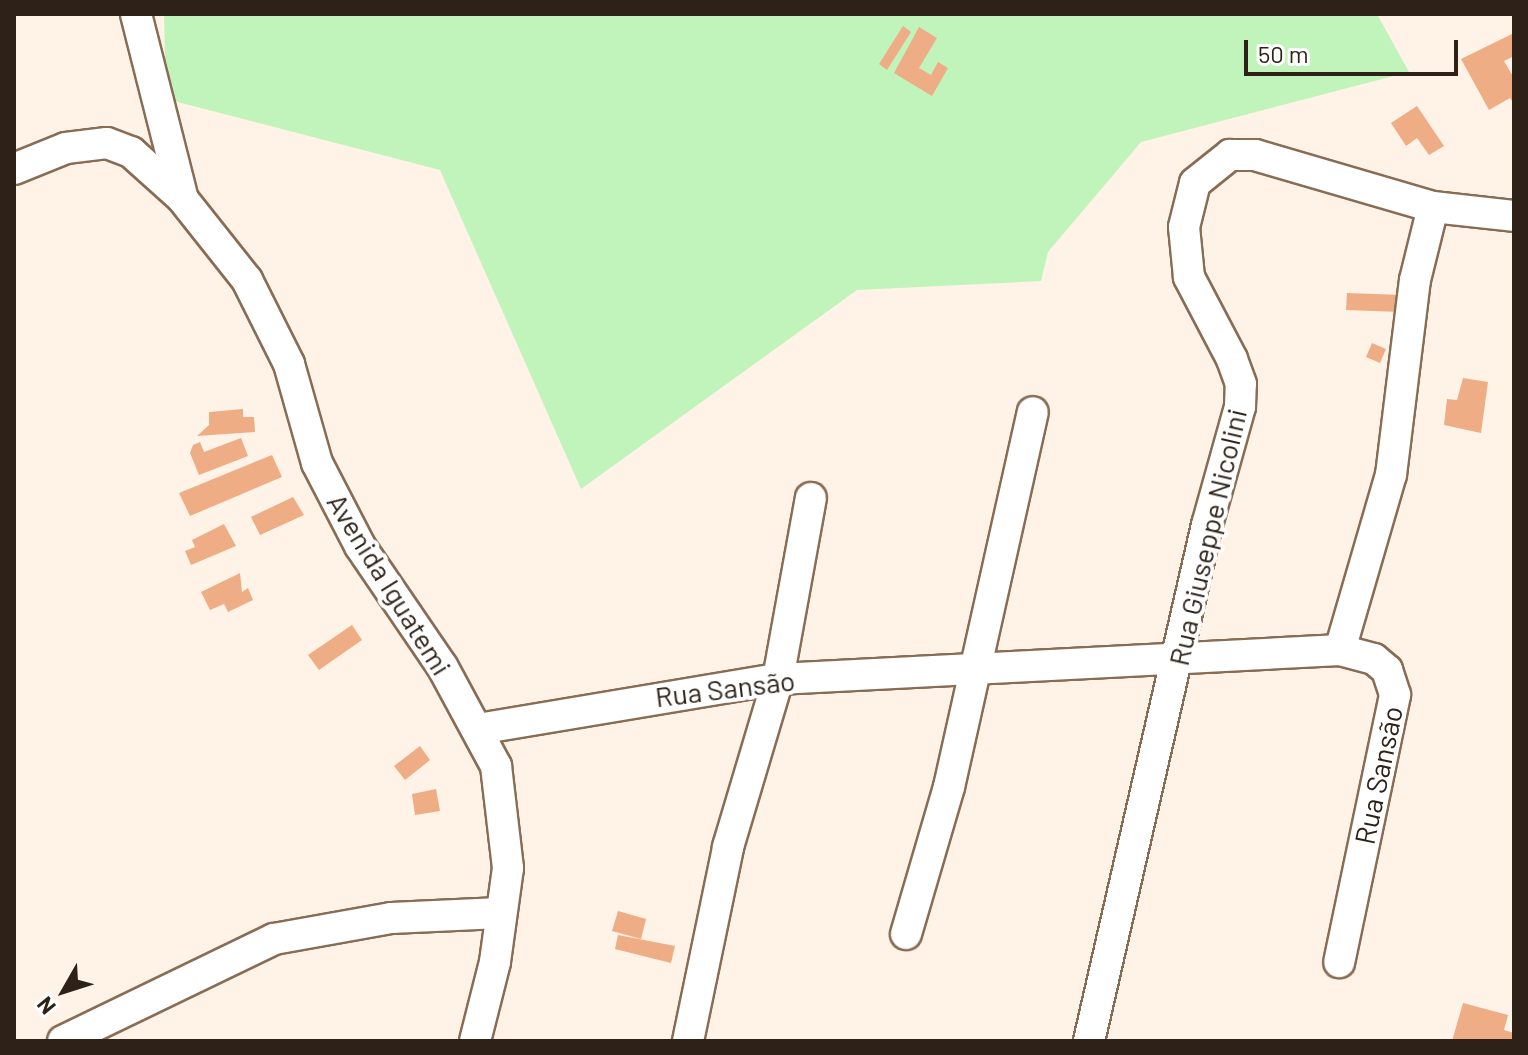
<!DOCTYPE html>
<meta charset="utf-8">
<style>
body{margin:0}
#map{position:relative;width:1528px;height:1055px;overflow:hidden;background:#fff2e7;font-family:Barlow,sans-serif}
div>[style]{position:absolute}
.green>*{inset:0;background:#c1f4bb}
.building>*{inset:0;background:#eead84}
.roads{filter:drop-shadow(2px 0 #886c54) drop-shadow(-2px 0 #886c54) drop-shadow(0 2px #886c54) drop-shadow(0 -2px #886c54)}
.street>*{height:30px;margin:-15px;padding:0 15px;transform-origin:15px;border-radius:15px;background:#fff}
span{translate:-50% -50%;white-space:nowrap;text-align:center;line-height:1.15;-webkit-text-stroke:8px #fff;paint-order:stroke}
.street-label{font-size:28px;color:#2e2218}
.frame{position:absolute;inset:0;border:16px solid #2e2218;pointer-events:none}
.north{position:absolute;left:24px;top:951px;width:80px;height:80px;-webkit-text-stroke:6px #fff;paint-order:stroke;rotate:231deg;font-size:22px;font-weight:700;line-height:32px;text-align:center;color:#2e2218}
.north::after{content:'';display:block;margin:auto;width:28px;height:36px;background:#2e2218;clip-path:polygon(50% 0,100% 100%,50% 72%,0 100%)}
.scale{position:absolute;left:1244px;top:40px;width:214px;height:36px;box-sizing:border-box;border:4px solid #2e2218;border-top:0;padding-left:10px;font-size:24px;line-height:28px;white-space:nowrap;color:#2e2218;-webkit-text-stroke:6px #fff;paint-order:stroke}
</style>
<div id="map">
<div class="green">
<i style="clip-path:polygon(164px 14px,1377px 14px,1409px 72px,1141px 142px,1048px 252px,1041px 281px,857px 290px,581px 489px,440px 170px,166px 99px)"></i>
</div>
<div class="building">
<i style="clip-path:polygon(903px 26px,911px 32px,887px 70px,879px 64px)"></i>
<i style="clip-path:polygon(919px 27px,937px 38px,919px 68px,931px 75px,938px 62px,948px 68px,932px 96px,894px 73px)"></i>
<i style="clip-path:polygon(1514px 33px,1514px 56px,1504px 61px,1514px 78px,1514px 104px,1510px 98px,1489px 110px,1461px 59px)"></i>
<i style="clip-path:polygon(1417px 106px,1444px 146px,1429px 155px,1417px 138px,1406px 146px,1391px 123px)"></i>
<i style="clip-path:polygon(1347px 293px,1402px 295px,1401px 312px,1346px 310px)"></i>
<i style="clip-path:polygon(1372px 343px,1386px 349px,1380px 363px,1366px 357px)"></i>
<i style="clip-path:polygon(1463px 378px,1488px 382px,1481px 433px,1444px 425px,1447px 399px,1457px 400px)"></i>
<i style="clip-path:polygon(243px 409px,243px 417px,254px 417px,255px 432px,197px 436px,209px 425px,209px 412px)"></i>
<i style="clip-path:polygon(241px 438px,248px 456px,199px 475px,190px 453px,193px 445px,200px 442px,204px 452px)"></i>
<i style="clip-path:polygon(272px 455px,282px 477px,190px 516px,179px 493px)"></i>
<i style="clip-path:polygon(293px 497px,304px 515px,260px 535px,251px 517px)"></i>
<i style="clip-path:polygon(224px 524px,236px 546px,191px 565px,185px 551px,195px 547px,192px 540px)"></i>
<i style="clip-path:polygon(240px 573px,242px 592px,248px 588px,253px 600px,228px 612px,224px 604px,210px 610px,201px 592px)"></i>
<i style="clip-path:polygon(352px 625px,362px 640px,319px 670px,308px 655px)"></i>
<i style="clip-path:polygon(420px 746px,430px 760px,405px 780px,394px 766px)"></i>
<i style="clip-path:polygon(436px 789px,440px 811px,415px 815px,412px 794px)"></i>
<i style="clip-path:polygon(618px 911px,646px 919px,641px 939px,612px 931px)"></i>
<i style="clip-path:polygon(618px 935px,675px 946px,671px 963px,615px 949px)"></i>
<i style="clip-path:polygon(1463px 1003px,1508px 1015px,1504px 1030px,1514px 1033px,1513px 1041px,1452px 1041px)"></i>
</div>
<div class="roads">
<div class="street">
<i style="left:136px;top:14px;width:188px;rotate:75.8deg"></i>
<i style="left:14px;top:169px;width:56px;rotate:-22deg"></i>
<i style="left:66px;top:148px;width:41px;rotate:-7deg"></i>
<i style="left:107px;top:143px;width:26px;rotate:21deg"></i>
<i style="left:131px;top:152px;width:69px;rotate:42deg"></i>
<i style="left:182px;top:198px;width:105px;rotate:51.6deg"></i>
<i style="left:247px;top:280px;width:94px;rotate:63.4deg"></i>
<i style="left:289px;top:364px;width:103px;rotate:74.2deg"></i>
<i style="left:317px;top:463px;width:93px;rotate:62.6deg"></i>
<i style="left:360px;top:546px;width:145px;rotate:55.7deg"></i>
<i style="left:442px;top:666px;width:114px;rotate:61.6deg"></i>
<i style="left:496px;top:766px;width:103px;rotate:83.3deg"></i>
<i style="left:508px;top:868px;width:95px;rotate:97.9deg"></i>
<i style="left:495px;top:962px;width:81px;rotate:104.2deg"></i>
<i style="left:1340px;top:650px;width:182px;rotate:-73.8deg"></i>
<i style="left:1391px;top:475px;width:196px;rotate:-83deg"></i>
<i style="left:1415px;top:280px;width:75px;rotate:-76.1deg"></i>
<i style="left:478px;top:729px;width:304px;rotate:-9.5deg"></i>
<i style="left:778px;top:679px;width:563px;rotate:-2.95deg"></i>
<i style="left:1340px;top:650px;width:35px;rotate:15deg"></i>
<i style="left:1374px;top:659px;width:17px;rotate:40deg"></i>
<i style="left:1387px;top:670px;width:26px;rotate:72deg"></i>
<i style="left:1395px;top:695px;width:273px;rotate:101.8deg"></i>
<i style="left:906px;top:934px;width:153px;rotate:-73.7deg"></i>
<i style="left:949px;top:787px;width:384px;rotate:-77.4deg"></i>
<i style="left:63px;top:1041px;width:234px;rotate:-25.8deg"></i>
<i style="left:274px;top:939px;width:119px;rotate:-10.2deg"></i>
<i style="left:391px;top:918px;width:109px;rotate:-2.6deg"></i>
<i style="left:688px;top:1041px;width:198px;rotate:-78.3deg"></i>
<i style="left:728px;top:847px;width:175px;rotate:-73.4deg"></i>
<i style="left:778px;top:679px;width:184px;rotate:-79.7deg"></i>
<i style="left:1089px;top:1041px;width:529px;rotate:-77.12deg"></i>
<i style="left:1207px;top:525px;width:123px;rotate:-74.4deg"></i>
<i style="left:1240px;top:407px;width:23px;rotate:-88deg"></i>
<i style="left:1241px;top:384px;width:27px;rotate:-110deg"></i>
<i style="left:1232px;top:359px;width:93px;rotate:-117.7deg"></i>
<i style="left:1189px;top:277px;width:50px;rotate:-95.7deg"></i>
<i style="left:1184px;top:227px;width:45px;rotate:-76deg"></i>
<i style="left:1195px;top:183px;width:45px;rotate:-38.7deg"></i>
<i style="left:1230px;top:155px;width:25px"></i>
<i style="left:1255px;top:155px;width:185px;rotate:16.3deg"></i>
<i style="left:1433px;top:207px;width:81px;rotate:6.3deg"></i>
</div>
</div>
<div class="street-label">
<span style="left:1207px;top:537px;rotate:-77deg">Rua Giuseppe Nicolini</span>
<span style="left:390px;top:584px;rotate:58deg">Avenida Iguatemi</span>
<span style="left:725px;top:688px;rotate:-7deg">Rua Sansão</span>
<span style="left:1378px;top:775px;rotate:-78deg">Rua Sansão</span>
</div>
<div class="frame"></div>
<div class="north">N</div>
<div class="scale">50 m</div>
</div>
